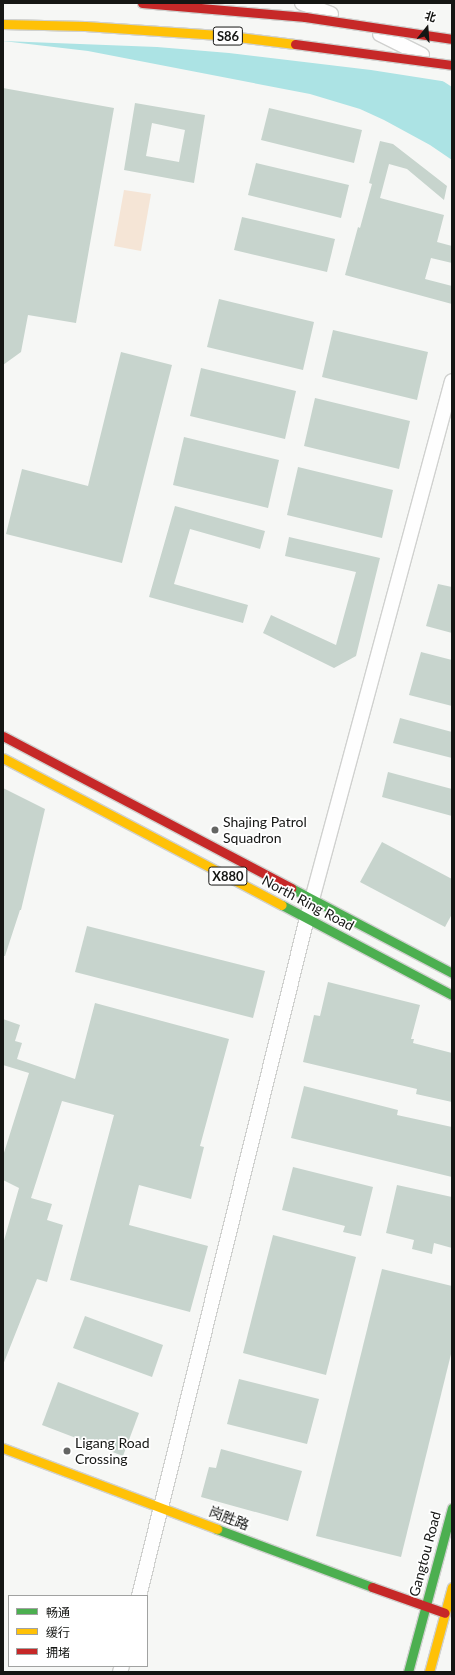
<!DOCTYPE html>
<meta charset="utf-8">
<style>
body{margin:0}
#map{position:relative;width:455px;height:1675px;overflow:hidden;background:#f6f7f5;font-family:Lato,"Noto Sans SC",sans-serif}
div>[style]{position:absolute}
.green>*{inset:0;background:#f5e5d6}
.water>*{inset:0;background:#ace3e4}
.pier>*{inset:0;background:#f6f7f5}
.building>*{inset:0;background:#c7d4cd}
.roads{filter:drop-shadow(1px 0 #d0d1cf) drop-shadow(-1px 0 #d0d1cf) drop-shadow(0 1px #d0d1cf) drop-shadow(0 -1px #d0d1cf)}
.street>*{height:14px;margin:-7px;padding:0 7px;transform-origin:7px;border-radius:7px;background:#fefefe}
.fast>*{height:9px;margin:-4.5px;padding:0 4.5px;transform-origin:4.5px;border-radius:4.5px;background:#4caf50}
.slow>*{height:9px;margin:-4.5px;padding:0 4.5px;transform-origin:4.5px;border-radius:4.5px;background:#ffc107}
.jam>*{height:9px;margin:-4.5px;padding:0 4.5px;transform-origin:4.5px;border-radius:4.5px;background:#c62828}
.bridges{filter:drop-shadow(1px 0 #d0d1cf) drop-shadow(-1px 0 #d0d1cf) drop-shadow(0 1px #d0d1cf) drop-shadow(0 -1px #d0d1cf)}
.slow-bridge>*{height:9px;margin:-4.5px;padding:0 4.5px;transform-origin:4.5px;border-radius:4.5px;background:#ffc107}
.jam-bridge>*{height:9px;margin:-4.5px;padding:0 4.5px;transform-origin:4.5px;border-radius:4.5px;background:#c62828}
.dots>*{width:11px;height:11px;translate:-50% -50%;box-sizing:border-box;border:2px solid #fff;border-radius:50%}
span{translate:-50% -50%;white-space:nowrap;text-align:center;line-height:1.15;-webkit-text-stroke:3.5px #fff;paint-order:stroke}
.shield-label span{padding:1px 3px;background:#fff;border:1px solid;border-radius:3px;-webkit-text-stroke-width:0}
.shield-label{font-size:13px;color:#151614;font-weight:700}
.poi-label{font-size:14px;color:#151614}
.left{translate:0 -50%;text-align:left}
.street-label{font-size:14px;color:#151614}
.frame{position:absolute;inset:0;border:4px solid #151614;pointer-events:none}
.legend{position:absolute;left:8px;top:1595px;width:140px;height:72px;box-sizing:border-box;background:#fff;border:1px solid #a1a2a1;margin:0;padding:5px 7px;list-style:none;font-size:12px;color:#151614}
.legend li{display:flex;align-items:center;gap:8px;height:20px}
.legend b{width:20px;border:1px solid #a1a2a1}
.north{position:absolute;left:407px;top:8px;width:40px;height:40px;-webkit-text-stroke:3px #fff;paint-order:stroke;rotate:17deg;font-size:11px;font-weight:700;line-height:16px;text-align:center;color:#151614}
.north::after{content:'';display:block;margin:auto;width:14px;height:18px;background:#151614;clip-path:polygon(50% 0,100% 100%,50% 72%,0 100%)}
</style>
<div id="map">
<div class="green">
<i style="clip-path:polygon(124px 190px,151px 194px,141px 251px,114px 246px)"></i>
</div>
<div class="water">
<i style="clip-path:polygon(3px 3px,423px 68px,452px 87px,452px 160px,430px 145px,384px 120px,360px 109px,310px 94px,88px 51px,3px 41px)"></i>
</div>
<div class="pier">
<i style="clip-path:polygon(3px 3px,285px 3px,362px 33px,393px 49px,448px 82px,371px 70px,229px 53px,157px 47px,3px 41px)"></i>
</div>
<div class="building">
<i style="clip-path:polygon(3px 88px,114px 108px,76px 323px,28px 315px,21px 352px,3px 365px)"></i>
<i style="clip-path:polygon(evenodd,135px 103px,205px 115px,194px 183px,124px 170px,135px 103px,152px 123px,185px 130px,179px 162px,146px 156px,152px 123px)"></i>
<i style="clip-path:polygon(269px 108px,362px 130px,354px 163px,261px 140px)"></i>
<i style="clip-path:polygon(380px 141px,393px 144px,447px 186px,444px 200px,407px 169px,389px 164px,380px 198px,444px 215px,437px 242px,452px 246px,452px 263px,431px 258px,425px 279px,452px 286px,452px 304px,345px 275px,358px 227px,360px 228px,372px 184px,369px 183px)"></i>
<i style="clip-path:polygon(256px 163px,349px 185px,341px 218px,248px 195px)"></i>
<i style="clip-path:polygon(242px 217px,335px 239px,327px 272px,234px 250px)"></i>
<i style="clip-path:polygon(219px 299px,314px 322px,303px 370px,207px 347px)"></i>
<i style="clip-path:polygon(333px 330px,428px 352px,417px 400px,322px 377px)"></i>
<i style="clip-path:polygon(121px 352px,172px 365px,122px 563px,6px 534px,22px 469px,88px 486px)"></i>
<i style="clip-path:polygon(201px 368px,296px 391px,285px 439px,190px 416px)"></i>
<i style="clip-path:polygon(315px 398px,410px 421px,399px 469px,304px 446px)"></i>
<i style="clip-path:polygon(184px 437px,279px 460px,268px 508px,173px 485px)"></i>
<i style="clip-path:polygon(298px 467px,393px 490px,382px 538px,287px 515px)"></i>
<i style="clip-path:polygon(175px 506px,265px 531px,260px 549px,190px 529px,174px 584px,248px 605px,243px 623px,149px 597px)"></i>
<i style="clip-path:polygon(289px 537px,380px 558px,356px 656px,334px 668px,263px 633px,271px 615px,336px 645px,356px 572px,285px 556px)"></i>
<i style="clip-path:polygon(438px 584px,452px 587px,452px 633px,426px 626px)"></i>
<i style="clip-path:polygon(421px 652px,452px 660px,452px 706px,409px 695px)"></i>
<i style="clip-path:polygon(400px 718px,452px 732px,452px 758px,393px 743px)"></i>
<i style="clip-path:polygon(388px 772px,452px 789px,452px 816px,382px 797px)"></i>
<i style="clip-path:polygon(3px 788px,45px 809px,21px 910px,20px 910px,5px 956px,3px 956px)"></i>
<i style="clip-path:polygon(382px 842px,452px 879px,452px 914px,445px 927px,360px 882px)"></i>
<i style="clip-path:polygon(87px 926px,265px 971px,253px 1018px,75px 972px)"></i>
<i style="clip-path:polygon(328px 982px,420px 1005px,411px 1039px,414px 1039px,413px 1043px,452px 1053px,452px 1102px,416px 1094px,417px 1089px,303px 1062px,314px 1015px,320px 1016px)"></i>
<i style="clip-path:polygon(95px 1003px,229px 1039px,200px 1146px,204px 1147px,191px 1199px,139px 1185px,129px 1225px,208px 1246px,190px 1312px,70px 1280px,114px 1115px,62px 1101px,31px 1198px,52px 1204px,47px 1220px,63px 1225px,47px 1282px,37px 1279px,3px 1365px,3px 1244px,19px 1188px,3px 1180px,3px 1156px,29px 1073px,3px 1065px,3px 1019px,20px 1025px,15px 1041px,22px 1043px,17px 1059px,75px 1079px)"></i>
<i style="clip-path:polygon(304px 1086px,398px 1110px,397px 1115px,452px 1127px,452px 1177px,291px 1138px)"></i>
<i style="clip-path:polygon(293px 1167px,373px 1187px,361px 1236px,343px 1232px,345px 1226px,282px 1210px)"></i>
<i style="clip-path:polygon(397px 1185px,452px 1197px,452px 1248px,434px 1243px,432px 1254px,412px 1249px,414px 1240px,386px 1233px)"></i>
<i style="clip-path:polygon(273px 1235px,356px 1257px,326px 1375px,243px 1353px)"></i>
<i style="clip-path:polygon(382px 1269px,452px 1286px,452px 1350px,401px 1557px,316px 1536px)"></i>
<i style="clip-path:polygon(85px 1316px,163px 1345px,152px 1377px,73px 1348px)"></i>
<i style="clip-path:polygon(239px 1379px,319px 1399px,307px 1444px,227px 1424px)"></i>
<i style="clip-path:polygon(58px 1382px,139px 1413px,123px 1456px,42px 1425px)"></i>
<i style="clip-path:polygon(221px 1449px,302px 1471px,288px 1521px,201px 1497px,209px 1467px,216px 1468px)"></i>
</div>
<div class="roads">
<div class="street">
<i style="left:302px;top:3px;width:31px;rotate:21deg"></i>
<i style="left:380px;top:34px;width:47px;rotate:26.6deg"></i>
<i style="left:139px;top:1596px;width:699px;rotate:-76.08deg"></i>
<i style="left:307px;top:918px;width:556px;rotate:-74.89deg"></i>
<i style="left:120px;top:1672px;width:6px;rotate:-72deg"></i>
</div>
<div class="fast">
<i style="left:291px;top:888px;width:182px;rotate:27.8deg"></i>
<i style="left:282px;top:905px;width:192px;rotate:27.9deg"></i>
<i style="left:217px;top:1529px;width:165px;rotate:20.5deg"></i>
<i style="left:408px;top:1672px;width:170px;rotate:-75deg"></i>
</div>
<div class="slow">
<i style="left:3px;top:758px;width:315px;rotate:27.8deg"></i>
<i style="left:3px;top:1448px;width:229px;rotate:20.7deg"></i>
<i style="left:429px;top:1672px;width:88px;rotate:-74.9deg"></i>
</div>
<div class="jam">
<i style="left:3px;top:736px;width:326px;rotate:27.8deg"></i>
<i style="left:372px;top:1587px;width:77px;rotate:19.6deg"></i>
</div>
</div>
<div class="bridges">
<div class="slow-bridge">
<i style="left:3px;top:24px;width:82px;rotate:1.4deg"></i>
<i style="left:85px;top:26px;width:145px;rotate:3.9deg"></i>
<i style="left:230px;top:36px;width:65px;rotate:7deg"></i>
</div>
<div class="jam-bridge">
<i style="left:142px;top:3px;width:164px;rotate:4.9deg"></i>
<i style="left:305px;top:17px;width:149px;rotate:8.5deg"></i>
<i style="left:295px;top:44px;width:158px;rotate:7.6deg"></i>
</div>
</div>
<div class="dots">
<i style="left:215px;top:830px;background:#646563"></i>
<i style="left:67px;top:1451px;background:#646563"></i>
</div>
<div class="shield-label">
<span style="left:228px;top:36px">S86</span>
<span style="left:228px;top:876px">X880</span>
</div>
<div class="poi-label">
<span class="left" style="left:223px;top:830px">Shajing Patrol<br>Squadron</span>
<span class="left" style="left:75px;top:1451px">Ligang Road<br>Crossing</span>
</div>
<div class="street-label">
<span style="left:308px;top:903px;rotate:28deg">North Ring Road</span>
<span style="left:229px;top:1518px;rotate:21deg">岗胜路</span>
<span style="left:425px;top:1554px;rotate:-75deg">Gangtou Road</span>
</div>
<div class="frame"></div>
<ul class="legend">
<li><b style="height:5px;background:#4caf50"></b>畅通</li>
<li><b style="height:5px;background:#ffc107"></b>缓行</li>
<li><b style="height:5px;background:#c62828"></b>拥堵</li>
</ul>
<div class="north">北</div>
</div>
